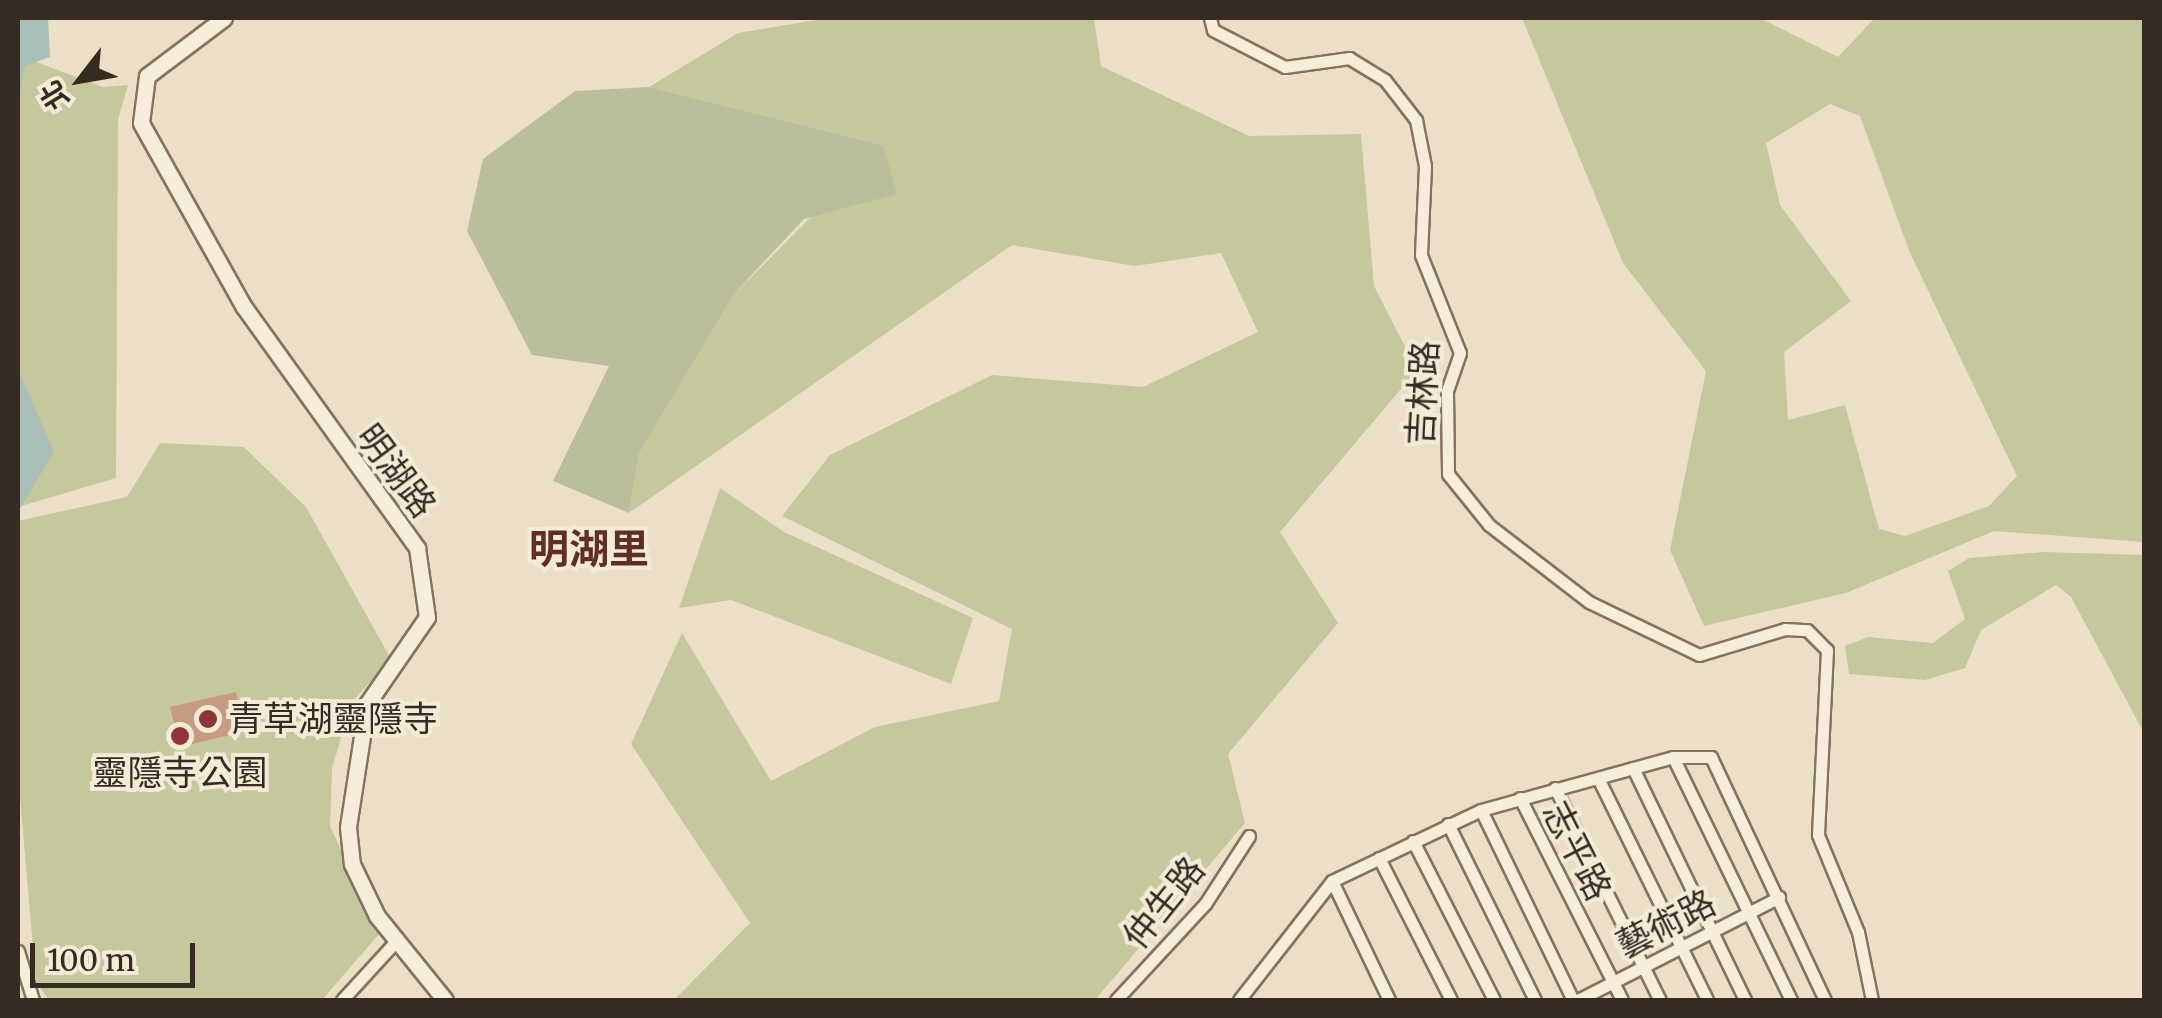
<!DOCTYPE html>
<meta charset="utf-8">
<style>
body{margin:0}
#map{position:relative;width:2162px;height:1018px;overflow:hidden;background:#ebdfc8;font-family:Merriweather,"Noto Sans TC",serif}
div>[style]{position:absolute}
.green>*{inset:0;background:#c5c89d}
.cemetery>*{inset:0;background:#bbbe9b}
.water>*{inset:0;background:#a9bfb8}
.building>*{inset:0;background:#c69b81}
.roads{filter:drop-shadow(2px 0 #85725f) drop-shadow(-2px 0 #85725f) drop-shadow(0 2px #85725f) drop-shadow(0 -2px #85725f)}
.street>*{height:11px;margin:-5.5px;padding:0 5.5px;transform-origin:5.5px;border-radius:5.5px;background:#f6eddb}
.secondary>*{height:15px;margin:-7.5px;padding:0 7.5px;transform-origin:7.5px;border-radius:7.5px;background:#f6eddb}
.dots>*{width:28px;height:28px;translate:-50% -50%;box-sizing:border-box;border:5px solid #f3ead7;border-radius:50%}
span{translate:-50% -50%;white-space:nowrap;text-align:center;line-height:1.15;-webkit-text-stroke:8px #f3ead7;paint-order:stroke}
.street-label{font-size:35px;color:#372b21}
.poi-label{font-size:35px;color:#372b21}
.left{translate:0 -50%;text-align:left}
.quarter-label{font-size:40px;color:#602e24;font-weight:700}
.frame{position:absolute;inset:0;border:20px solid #372b21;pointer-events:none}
.north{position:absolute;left:30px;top:30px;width:100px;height:100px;-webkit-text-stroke:8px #f3ead7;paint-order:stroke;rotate:239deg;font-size:28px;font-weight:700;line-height:40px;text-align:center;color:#372b21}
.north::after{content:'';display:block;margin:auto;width:35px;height:45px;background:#372b21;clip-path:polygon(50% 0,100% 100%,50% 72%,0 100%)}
.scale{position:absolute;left:30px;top:943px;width:165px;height:45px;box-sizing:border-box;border:5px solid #372b21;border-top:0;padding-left:12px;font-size:30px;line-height:35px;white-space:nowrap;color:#372b21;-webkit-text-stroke:8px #f3ead7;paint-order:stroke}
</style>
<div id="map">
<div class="green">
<i style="clip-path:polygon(828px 18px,1094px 18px,1101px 66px,1249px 136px,1361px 134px,1374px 286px,1417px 370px,1280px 532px,1338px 623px,1228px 754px,1245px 823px,1095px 1000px,674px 1000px,750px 923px,631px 744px,682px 633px,771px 781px,875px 727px,999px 701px,1012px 629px,782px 516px,830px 455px,992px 375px,1143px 387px,1258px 332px,1221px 253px,1135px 266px,1012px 245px,629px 513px,639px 454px,734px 294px,883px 145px,649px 87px,738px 33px)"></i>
<i style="clip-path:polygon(evenodd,1522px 18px,1760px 18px,1838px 57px,1875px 18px,2144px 18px,2144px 542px,1994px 531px,1846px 593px,1704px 626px,1670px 550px,1706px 371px,1623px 263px,1522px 18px,1830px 104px,1860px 116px,1910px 253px,2017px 476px,1989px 506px,1905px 536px,1879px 529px,1845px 405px,1788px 420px,1784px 352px,1851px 301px,1780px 205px,1766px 143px,1830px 104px)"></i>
<i style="clip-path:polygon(18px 55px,103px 87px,128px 85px,118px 120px,116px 478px,18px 507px)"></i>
<i style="clip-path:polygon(160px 443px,244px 447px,306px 507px,391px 659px,351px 703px,332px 769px,330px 826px,380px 933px,322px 1000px,49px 1000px,36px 982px,18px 774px,18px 521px,127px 497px)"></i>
<i style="clip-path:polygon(720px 488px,784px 532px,973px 618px,951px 684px,731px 600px,679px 608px)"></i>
<i style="clip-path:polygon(2043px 552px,2144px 555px,2144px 733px,2071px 597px,2056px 585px,1981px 630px,1965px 668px,1925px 680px,1849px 674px,1845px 646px,1868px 637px,1933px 643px,1965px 619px,1948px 571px,1969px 558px)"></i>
</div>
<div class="cemetery">
<i style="clip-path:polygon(649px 87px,883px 145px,897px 194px,804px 219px,734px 294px,639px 454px,629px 513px,553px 481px,609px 366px,532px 355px,467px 231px,483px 159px,575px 91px)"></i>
</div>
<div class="water">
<i style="clip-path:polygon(18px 18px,48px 18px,50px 57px,25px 66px,18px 105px)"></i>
<i style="clip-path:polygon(18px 369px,54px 452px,18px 512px)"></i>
</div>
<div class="building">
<i style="clip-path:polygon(236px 692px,246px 731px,180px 747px,170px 707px)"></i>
</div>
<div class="roads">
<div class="street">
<i style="left:1210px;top:18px;width:12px;rotate:76deg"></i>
<i style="left:1213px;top:30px;width:81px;rotate:27.2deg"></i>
<i style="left:1285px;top:67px;width:65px;rotate:-8deg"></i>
<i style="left:1349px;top:58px;width:42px;rotate:31.4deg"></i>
<i style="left:1385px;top:80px;width:51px;rotate:52.2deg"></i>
<i style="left:1416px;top:120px;width:47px;rotate:78.9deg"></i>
<i style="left:1425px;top:166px;width:89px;rotate:92.6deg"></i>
<i style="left:1421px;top:255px;width:105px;rotate:68.3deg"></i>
<i style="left:1460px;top:353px;width:40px;rotate:108.9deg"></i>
<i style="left:1447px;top:391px;width:83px;rotate:89.3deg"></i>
<i style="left:1448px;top:474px;width:65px;rotate:51.2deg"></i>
<i style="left:1489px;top:525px;width:126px;rotate:37.6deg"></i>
<i style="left:1589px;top:602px;width:122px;rotate:25.7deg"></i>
<i style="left:1699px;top:655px;width:90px;rotate:-16.8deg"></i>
<i style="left:1785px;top:629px;width:22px;rotate:3deg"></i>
<i style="left:1807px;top:630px;width:28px;rotate:45deg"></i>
<i style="left:1827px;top:650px;width:185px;rotate:92.8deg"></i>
<i style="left:1818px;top:835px;width:105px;rotate:67.6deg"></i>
<i style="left:1858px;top:932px;width:69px;rotate:78.4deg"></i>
<i style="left:1673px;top:757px;width:270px;rotate:64.1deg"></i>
<i style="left:1633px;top:768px;width:258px;rotate:64.2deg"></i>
<i style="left:1598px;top:778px;width:247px;rotate:63.8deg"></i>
<i style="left:1555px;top:788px;width:237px;rotate:63.7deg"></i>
<i style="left:1520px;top:798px;width:226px;rotate:63.2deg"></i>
<i style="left:1481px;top:810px;width:211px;rotate:64.2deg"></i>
<i style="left:1448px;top:824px;width:196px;rotate:63.7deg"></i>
<i style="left:1413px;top:841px;width:178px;rotate:63deg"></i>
<i style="left:1379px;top:858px;width:159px;rotate:63.1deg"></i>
<i style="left:18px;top:951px;width:51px;rotate:73deg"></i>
<i style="left:342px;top:1000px;width:81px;rotate:-47.5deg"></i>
<i style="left:1116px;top:1000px;width:131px;rotate:-47.2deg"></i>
<i style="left:1205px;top:904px;width:81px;rotate:-57.1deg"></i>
<i style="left:1239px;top:1000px;width:151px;rotate:-52deg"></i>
<i style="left:1389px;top:1000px;width:132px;rotate:-115.6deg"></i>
<i style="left:1332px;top:881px;width:165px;rotate:-25.5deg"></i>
<i style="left:1481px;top:810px;width:199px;rotate:-15.4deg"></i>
<i style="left:1673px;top:757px;width:38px"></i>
<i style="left:1711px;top:757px;width:268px;rotate:64.9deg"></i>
<i style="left:1578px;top:1000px;width:226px;rotate:-27.1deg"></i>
</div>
<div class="secondary">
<i style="left:224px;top:18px;width:96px;rotate:143deg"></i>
<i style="left:147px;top:76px;width:47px;rotate:97.3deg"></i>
<i style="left:141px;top:123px;width:211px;rotate:60.8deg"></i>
<i style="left:244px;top:307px;width:297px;rotate:54.3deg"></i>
<i style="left:417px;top:548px;width:70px;rotate:81.8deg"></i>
<i style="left:427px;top:617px;width:106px;rotate:124.6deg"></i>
<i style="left:367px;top:704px;width:124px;rotate:98.8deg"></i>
<i style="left:348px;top:827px;width:37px;rotate:84deg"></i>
<i style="left:352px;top:864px;width:58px;rotate:64.3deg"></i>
<i style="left:377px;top:916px;width:108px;rotate:51deg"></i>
</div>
</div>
<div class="dots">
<i style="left:208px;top:719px;background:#8f3437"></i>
<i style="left:180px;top:736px;background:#8f3437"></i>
</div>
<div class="street-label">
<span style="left:1423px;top:393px;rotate:-87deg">吉林路</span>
<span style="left:396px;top:471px;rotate:53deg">明湖路</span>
<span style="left:1577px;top:851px;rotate:63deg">志平路</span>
<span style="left:1164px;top:903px;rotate:-51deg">仲生路</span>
<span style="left:1666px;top:924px;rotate:-27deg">藝術路</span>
</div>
<div class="poi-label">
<span class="left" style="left:228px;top:719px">青草湖靈隱寺</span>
<span style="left:180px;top:773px">靈隱寺公園</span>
</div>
<div class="quarter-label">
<span style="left:589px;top:549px">明湖里</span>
</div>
<div class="frame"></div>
<div class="north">北</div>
<div class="scale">100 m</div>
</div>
